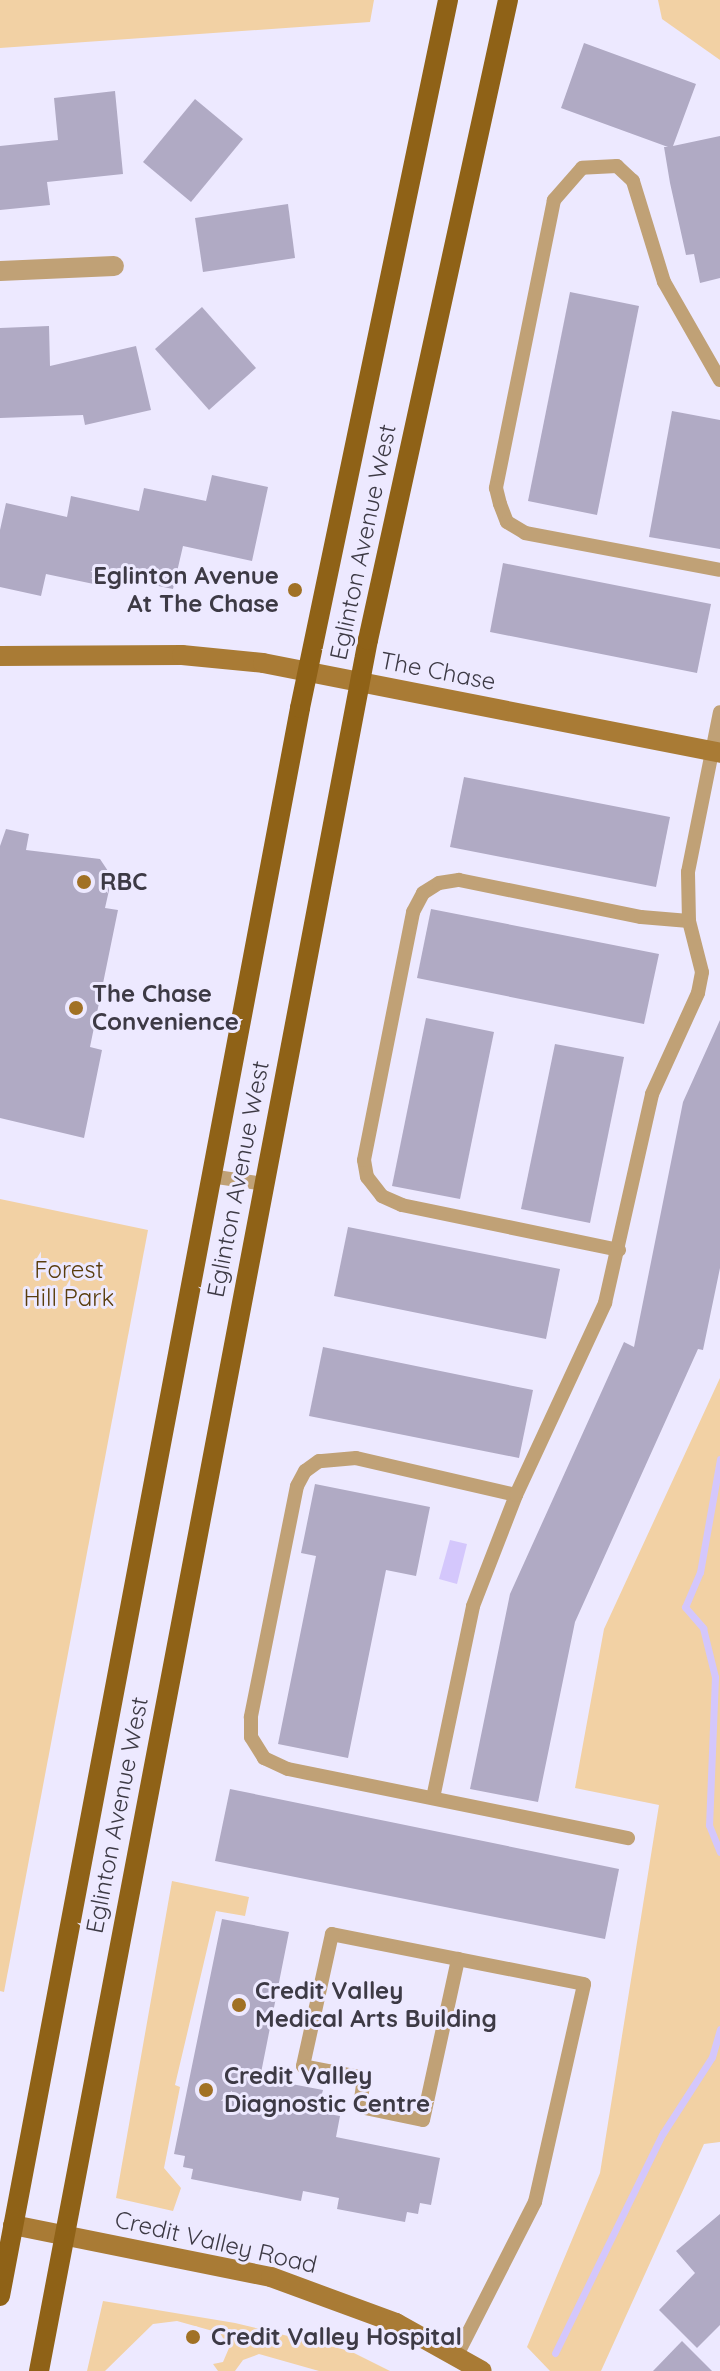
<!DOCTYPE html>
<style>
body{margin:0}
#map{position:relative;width:720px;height:2371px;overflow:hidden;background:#ede9ff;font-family:Quicksand,sans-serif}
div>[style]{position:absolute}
.green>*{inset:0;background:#f2d1a4}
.water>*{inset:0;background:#d4c7fc}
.stream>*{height:7px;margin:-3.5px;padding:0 3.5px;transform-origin:3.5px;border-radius:3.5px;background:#d4c7fc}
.building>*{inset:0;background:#b0aac4}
.lane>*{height:14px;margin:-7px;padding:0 7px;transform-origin:7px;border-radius:7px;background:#c0a176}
.street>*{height:20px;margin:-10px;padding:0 10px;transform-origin:10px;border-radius:10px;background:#c0a176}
.secondary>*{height:20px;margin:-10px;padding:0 10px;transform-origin:10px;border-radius:10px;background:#a97b35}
.primary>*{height:20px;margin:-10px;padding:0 10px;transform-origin:10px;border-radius:10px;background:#8f6217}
.dots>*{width:22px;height:22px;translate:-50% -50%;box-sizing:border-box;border:4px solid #ede9ff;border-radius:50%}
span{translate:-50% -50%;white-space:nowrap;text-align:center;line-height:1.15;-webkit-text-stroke:6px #ede9ff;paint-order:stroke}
.street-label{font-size:24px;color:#3d3a45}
.poi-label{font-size:24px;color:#3d3a45;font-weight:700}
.right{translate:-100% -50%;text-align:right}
.left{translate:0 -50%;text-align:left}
.park-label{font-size:24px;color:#5a3d0d}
</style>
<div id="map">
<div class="green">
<i style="clip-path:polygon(0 0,374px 0,370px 22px,0 48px)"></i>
<i style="clip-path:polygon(658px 0,720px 0,720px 60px,662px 19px)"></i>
<i style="clip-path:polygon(0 1199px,148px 1230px,4px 1992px,0 1991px)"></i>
<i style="clip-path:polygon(720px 1378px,720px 2142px,704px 2144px,601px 2371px,550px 2371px,527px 2347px,600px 2173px,659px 1805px,575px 1788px,604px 1629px)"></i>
<i style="clip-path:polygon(172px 1881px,249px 1897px,245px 1916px,216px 1911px,175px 2085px,180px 2087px,164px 2168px,181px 2188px,173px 2211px,116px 2198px)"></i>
<i style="clip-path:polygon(103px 2301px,235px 2323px,350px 2351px,390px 2371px,319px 2371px,259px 2354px,243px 2360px,235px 2371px,218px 2371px,213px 2364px,223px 2362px,229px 2348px,220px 2333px,177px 2321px,153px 2324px,105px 2371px,87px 2371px)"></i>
</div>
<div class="water">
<i style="clip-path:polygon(450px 1540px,467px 1544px,457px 1584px,439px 1579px)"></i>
</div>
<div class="stream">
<i style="left:720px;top:1459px;width:115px;rotate:100deg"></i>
<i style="left:700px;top:1572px;width:38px;rotate:113deg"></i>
<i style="left:685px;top:1607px;width:28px;rotate:49deg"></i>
<i style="left:703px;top:1628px;width:50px;rotate:76.2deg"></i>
<i style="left:715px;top:1677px;width:148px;rotate:92.3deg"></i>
<i style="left:709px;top:1825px;width:29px;rotate:68deg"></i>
<i style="left:555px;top:2353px;width:245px;rotate:-63.9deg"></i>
<i style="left:663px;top:2133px;width:90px;rotate:-57.2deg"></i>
<i style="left:712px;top:2057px;width:29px;rotate:-74deg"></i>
</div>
<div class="building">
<i style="clip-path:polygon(584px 43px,696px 84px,673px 146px,720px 136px,720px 278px,700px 283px,694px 254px,686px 255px,670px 183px,664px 147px,668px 147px,561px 108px)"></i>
<i style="clip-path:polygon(115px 91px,123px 174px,47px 182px,50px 205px,0 210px,0 146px,58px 140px,54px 98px)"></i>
<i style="clip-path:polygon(195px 99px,243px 139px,191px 202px,143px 162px)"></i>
<i style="clip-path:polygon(288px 204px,295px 258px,203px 272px,195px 218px)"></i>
<i style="clip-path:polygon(570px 292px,639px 306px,597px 515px,528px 501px)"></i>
<i style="clip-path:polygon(202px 307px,256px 368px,209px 410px,155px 349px)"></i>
<i style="clip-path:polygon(49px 326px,50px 366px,136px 346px,151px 410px,85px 425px,83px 415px,0 418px,0 328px)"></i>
<i style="clip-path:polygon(672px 411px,720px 420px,720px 549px,649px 537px)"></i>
<i style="clip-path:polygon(212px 475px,268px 487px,252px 561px,183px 546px,173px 589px,110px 576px,108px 587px,46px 574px,41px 596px,0 587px,0 530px,6px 503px,67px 517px,71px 496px,139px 511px,144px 488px,206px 501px)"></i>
<i style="clip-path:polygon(503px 563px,711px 604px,697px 673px,490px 632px)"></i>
<i style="clip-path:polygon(464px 777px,670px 817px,656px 887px,450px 847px)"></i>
<i style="clip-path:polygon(6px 829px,29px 834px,26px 850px,100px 859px,112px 877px,105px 908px,118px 910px,90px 1047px,102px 1050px,84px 1138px,0 1118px,0 846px)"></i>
<i style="clip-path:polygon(431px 909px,659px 954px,644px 1024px,417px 978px)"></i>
<i style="clip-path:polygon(426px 1018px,494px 1032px,460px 1199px,392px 1186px)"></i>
<i style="clip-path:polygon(720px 1020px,720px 1268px,703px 1350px,698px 1349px,575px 1622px,538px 1802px,470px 1789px,510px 1594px,624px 1342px,634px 1347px,683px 1102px)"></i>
<i style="clip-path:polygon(555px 1044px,624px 1057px,590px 1223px,521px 1209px)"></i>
<i style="clip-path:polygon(348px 1227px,560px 1269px,546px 1339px,334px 1296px)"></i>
<i style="clip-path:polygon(323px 1347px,533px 1390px,519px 1458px,309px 1416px)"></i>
<i style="clip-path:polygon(315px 1484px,430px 1507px,416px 1576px,386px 1570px,348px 1758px,278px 1744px,316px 1556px,301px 1553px)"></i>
<i style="clip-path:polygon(230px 1789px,619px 1869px,605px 1939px,215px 1861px)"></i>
<i style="clip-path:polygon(222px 1919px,289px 1932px,260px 2078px,323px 2090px,320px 2101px,331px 2104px,329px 2114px,340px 2116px,336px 2137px,440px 2158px,431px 2205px,420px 2203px,418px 2214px,407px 2212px,405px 2222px,337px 2209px,339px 2198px,303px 2191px,301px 2201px,191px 2179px,193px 2169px,183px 2167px,185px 2156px,174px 2154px)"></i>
<i style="clip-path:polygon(720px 2214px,720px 2325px,697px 2348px,659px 2310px,695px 2273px,676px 2251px)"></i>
<i style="clip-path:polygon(682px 2341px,712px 2371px,653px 2371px)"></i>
</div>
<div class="lane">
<i style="left:720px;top:380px;width:113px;rotate:-119.7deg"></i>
<i style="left:664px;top:282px;width:106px;rotate:-107.1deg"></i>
<i style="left:633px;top:181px;width:22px;rotate:-137deg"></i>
<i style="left:617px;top:166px;width:35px;rotate:177deg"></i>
<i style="left:582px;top:168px;width:43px;rotate:131.2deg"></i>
<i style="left:554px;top:200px;width:294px;rotate:101.4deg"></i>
<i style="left:496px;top:488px;width:16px;rotate:76deg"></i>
<i style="left:500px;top:504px;width:19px;rotate:69deg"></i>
<i style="left:507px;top:522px;width:21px;rotate:31deg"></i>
<i style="left:525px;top:533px;width:198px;rotate:10.7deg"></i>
<i style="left:210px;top:1176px;width:55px;rotate:8.4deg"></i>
<i style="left:619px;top:1250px;width:222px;rotate:-168.3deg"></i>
<i style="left:402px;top:1205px;width:22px;rotate:-156deg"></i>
<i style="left:382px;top:1196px;width:24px;rotate:-128deg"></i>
<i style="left:367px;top:1177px;width:17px;rotate:-100deg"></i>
<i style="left:364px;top:1160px;width:253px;rotate:-78.8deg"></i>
<i style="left:413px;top:912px;width:21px;rotate:-62deg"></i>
<i style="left:423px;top:893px;width:19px;rotate:-32deg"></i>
<i style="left:439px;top:883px;width:20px;rotate:-9deg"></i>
<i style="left:459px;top:880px;width:186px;rotate:11.5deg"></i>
<i style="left:641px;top:917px;width:48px;rotate:4.8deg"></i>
<i style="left:516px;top:1495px;width:164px;rotate:-167deg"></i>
<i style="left:356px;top:1458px;width:37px;rotate:175deg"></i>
<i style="left:319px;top:1461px;width:17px;rotate:144deg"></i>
<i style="left:305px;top:1471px;width:17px;rotate:118deg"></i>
<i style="left:297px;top:1486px;width:236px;rotate:101.3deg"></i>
<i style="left:251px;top:1717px;width:20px;rotate:90deg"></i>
<i style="left:251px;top:1737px;width:25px;rotate:58deg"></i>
<i style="left:264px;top:1758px;width:26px;rotate:25deg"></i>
<i style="left:288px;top:1769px;width:347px;rotate:11.5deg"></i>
<i style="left:433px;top:1798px;width:196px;rotate:-78.2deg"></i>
<i style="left:473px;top:1606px;width:119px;rotate:-68.8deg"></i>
<i style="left:516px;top:1495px;width:212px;rotate:-65.1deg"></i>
<i style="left:605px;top:1303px;width:214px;rotate:-77.3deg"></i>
<i style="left:652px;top:1094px;width:111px;rotate:-65.5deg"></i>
<i style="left:698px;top:993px;width:21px;rotate:-79deg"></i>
<i style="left:702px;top:972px;width:53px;rotate:-104.3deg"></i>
<i style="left:689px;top:921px;width:49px;rotate:-91.2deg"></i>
<i style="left:688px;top:872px;width:163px;rotate:-78.7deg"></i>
<i style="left:457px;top:2355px;width:172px;rotate:-63deg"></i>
<i style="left:535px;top:2202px;width:223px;rotate:-77.3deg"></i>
<i style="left:584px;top:1984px;width:257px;rotate:-168.8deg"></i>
<i style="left:332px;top:1934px;width:135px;rotate:102.4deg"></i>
<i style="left:303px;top:2066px;width:62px;rotate:11.1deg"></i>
<i style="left:364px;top:2078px;width:29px;rotate:98deg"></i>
<i style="left:360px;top:2107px;width:64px;rotate:11.7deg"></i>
<i style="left:423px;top:2120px;width:165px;rotate:-77.7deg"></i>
</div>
<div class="street">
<i style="left:0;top:271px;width:114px;rotate:-2.5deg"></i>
</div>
<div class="secondary">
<i style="left:0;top:656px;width:182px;rotate:-0.3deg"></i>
<i style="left:182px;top:655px;width:81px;rotate:5.6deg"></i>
<i style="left:263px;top:663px;width:466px;rotate:11.1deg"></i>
<i style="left:13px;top:2225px;width:263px;rotate:11.4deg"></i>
<i style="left:271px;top:2277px;width:133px;rotate:20.2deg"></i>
<i style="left:396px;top:2323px;width:98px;rotate:29.2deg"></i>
</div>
<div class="primary">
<i style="left:0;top:2296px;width:1616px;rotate:-79.3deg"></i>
<i style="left:300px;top:708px;width:723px;rotate:-78.19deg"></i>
<i style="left:39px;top:2371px;width:1762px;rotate:-79.24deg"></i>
<i style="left:368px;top:640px;width:655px;rotate:-77.66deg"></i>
</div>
<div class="dots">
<i style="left:295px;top:590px;background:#a17125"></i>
<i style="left:84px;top:882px;background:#a17125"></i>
<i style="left:76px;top:1008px;background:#a17125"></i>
<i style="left:239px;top:2005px;background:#a17125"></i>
<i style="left:206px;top:2090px;background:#a17125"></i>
<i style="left:193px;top:2337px;background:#a17125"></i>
</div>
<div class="street-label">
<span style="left:363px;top:542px;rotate:-78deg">Eglinton Avenue West</span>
<span style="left:438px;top:671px;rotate:11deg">The Chase</span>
<span style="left:238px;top:1179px;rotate:-79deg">Eglinton Avenue West</span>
<span style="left:117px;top:1815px;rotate:-79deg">Eglinton Avenue West</span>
<span style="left:216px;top:2242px;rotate:13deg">Credit Valley Road</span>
</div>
<div class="poi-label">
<span class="right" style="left:279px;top:590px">Eglinton Avenue<br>At The Chase</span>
<span class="left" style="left:100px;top:882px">RBC</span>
<span class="left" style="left:92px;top:1008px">The Chase<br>Convenience</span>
<span class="left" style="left:255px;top:2005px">Credit Valley<br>Medical Arts Building</span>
<span class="left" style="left:224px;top:2090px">Credit Valley<br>Diagnostic Centre</span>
<span class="left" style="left:211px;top:2337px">Credit Valley Hospital</span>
</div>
<div class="park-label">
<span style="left:69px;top:1284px">Forest<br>Hill Park</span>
</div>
</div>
